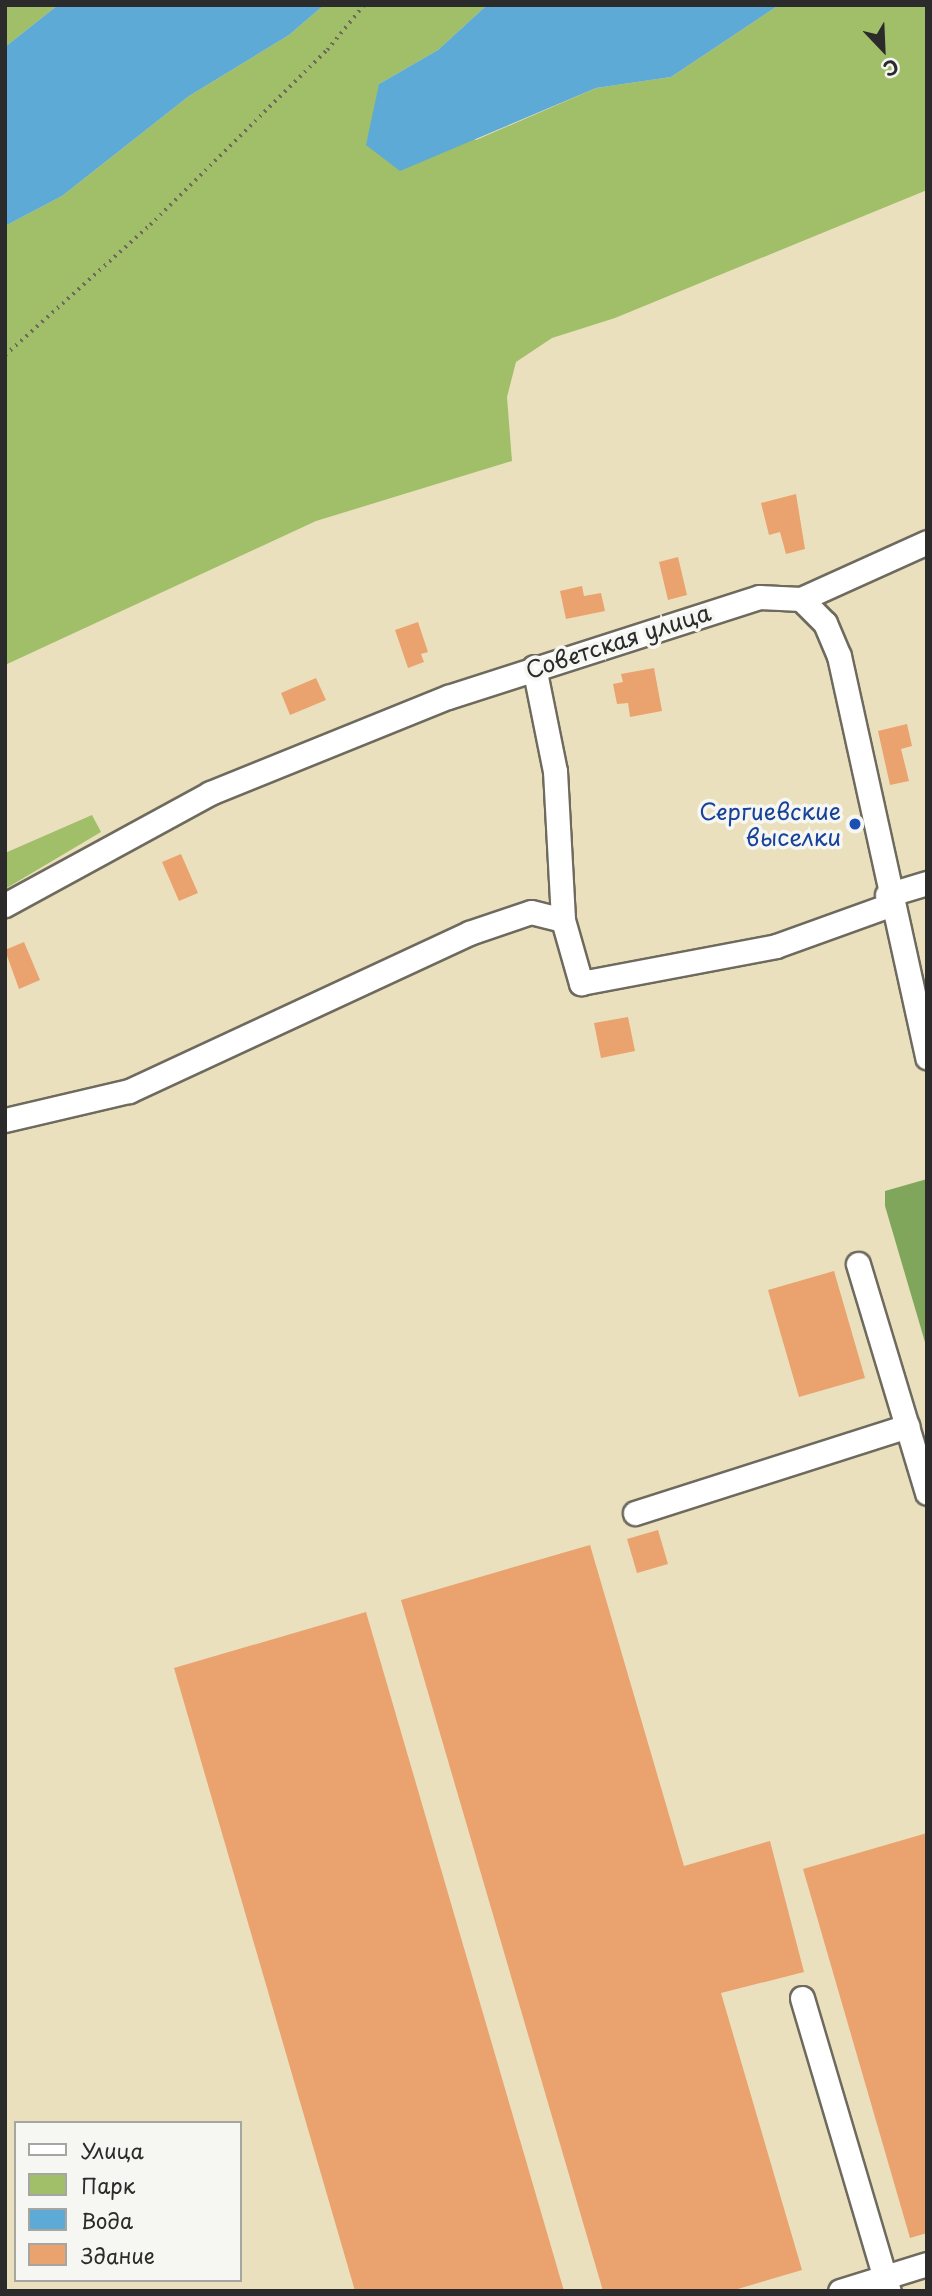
<!DOCTYPE html>
<meta charset="utf-8">
<style>
body{margin:0}
#map{position:relative;width:932px;height:2296px;overflow:hidden;background:#eae0be;font-family:"Playpen Sans",sans-serif}
div>[style]{position:absolute}
.green>*{inset:0;background:#a0bf68}
.forest>*{inset:0;background:#80a65c}
.water>*{inset:0;background:#5daad6}
.building>*{inset:0;background:#eaa26e}
.path>*{height:3.5px;margin-top:-1.75px;transform-origin:0;background:repeating-linear-gradient(90deg,#6e6a5e 0 2px,transparent 0 7px)}
.roads{filter:drop-shadow(2px 0 #6e6a5e) drop-shadow(-2px 0 #6e6a5e) drop-shadow(0 2px #6e6a5e) drop-shadow(0 -2px #6e6a5e)}
.minor>*{height:23px;margin:-11.5px;padding:0 11.5px;transform-origin:11.5px;border-radius:11.5px;background:#fff}
.dots>*{width:19px;height:19px;translate:-50% -50%;box-sizing:border-box;border:4px solid #f6f6f2;border-radius:50%}
span{translate:-50% -50%;white-space:nowrap;text-align:center;line-height:1.15;-webkit-text-stroke:7px #f6f6f2;paint-order:stroke}
.street-label{font-size:23px;color:#2b2b2b}
.transit-label{font-size:23px;color:#164399}
.right{translate:-100% -50%;text-align:right}
.frame{position:absolute;inset:0;border:7px solid #2b2b2b;pointer-events:none}
.legend{position:absolute;left:14px;top:2121px;width:228px;height:161px;box-sizing:border-box;background:#f6f6f2;border:2px solid #a5a5a2;margin:0;padding:9px 12px;list-style:none;font-size:21px;color:#2b2b2b}
.legend li{display:flex;align-items:center;gap:14px;height:35px}
.legend b{width:35px;border:2px solid #a5a5a2}
.north{position:absolute;left:848px;top:14px;width:70px;height:70px;-webkit-text-stroke:5px #f6f6f2;paint-order:stroke;rotate:157deg;font-size:19px;font-weight:700;line-height:28px;text-align:center;color:#2b2b2b}
.north::after{content:'';display:block;margin:auto;width:24px;height:32px;background:#2b2b2b;clip-path:polygon(50% 0,100% 100%,50% 72%,0 100%)}
</style>
<div id="map">
<div class="green">
<i style="clip-path:polygon(5px 5px,58px 5px,5px 47px)"></i>
<i style="clip-path:polygon(324px 5px,487px 5px,438px 50px,379px 84px,476px 140px,596px 88px,671px 77px,779px 5px,927px 5px,927px 190px,615px 318px,552px 338px,516px 362px,507px 397px,512px 461px,316px 521px,5px 665px,5px 226px,62px 196px,189px 96px,289px 35px)"></i>
<i style="clip-path:polygon(92px 815px,101px 832px,5px 889px,5px 853px)"></i>
</div>
<div class="forest">
<i style="clip-path:polygon(927px 1179px,927px 1349px,885px 1206px,885px 1191px)"></i>
</div>
<div class="water">
<i style="clip-path:polygon(58px 5px,324px 5px,289px 35px,189px 96px,62px 196px,5px 226px,5px 47px)"></i>
<i style="clip-path:polygon(487px 5px,779px 5px,671px 77px,596px 88px,400px 171px,366px 145px,379px 84px,438px 50px)"></i>
</div>
<div class="building">
<i style="clip-path:polygon(796px 494px,805px 549px,786px 554px,780px 532px,769px 535px,761px 503px)"></i>
<i style="clip-path:polygon(678px 557px,687px 595px,668px 600px,659px 562px)"></i>
<i style="clip-path:polygon(582px 586px,584px 596px,601px 593px,605px 611px,566px 619px,560px 591px)"></i>
<i style="clip-path:polygon(418px 622px,428px 652px,421px 654px,424px 662px,408px 668px,395px 630px)"></i>
<i style="clip-path:polygon(654px 668px,662px 711px,630px 717px,628px 703px,617px 704px,613px 684px,623px 682px,621px 674px)"></i>
<i style="clip-path:polygon(316px 678px,326px 700px,290px 715px,281px 693px)"></i>
<i style="clip-path:polygon(907px 724px,912px 746px,901px 749px,909px 781px,890px 785px,878px 731px)"></i>
<i style="clip-path:polygon(181px 854px,198px 893px,179px 901px,162px 862px)"></i>
<i style="clip-path:polygon(24px 942px,40px 980px,19px 989px,5px 950px)"></i>
<i style="clip-path:polygon(628px 1017px,635px 1051px,601px 1058px,594px 1023px)"></i>
<i style="clip-path:polygon(834px 1271px,865px 1378px,799px 1397px,768px 1290px)"></i>
<i style="clip-path:polygon(658px 1530px,668px 1564px,637px 1573px,627px 1539px)"></i>
<i style="clip-path:polygon(590px 1545px,684px 1866px,770px 1841px,804px 1972px,721px 1993px,802px 2270px,731px 2291px,603px 2291px,401px 1600px)"></i>
<i style="clip-path:polygon(366px 1612px,564px 2291px,355px 2291px,174px 1668px)"></i>
<i style="clip-path:polygon(927px 1833px,927px 2233px,910px 2238px,803px 1869px)"></i>
</div>
<div class="path">
<i style="left:5px;top:355px;width:195px;rotate:-41.9deg"></i>
<i style="left:150px;top:225px;width:249px;rotate:-44.7deg"></i>
<i style="left:327px;top:50px;width:58px;rotate:-50.6deg"></i>
</div>
<div class="roads">
<div class="minor">
<i style="left:801px;top:599px;width:138px;rotate:-24.3deg"></i>
<i style="left:534px;top:667px;width:106px;rotate:78.6deg"></i>
<i style="left:555px;top:771px;width:149px;rotate:86.9deg"></i>
<i style="left:887px;top:895px;width:42px;rotate:-16.7deg"></i>
<i style="left:5px;top:905px;width:234px;rotate:-28.6deg"></i>
<i style="left:210px;top:793px;width:257px;rotate:-22deg"></i>
<i style="left:448px;top:697px;width:327px;rotate:-17.8deg"></i>
<i style="left:759px;top:597px;width:42px;rotate:2.7deg"></i>
<i style="left:801px;top:599px;width:34px;rotate:45deg"></i>
<i style="left:825px;top:623px;width:36px;rotate:67deg"></i>
<i style="left:839px;top:656px;width:411px;rotate:77.6deg"></i>
<i style="left:5px;top:1120px;width:127px;rotate:-13.2deg"></i>
<i style="left:129px;top:1091px;width:375px;rotate:-24.9deg"></i>
<i style="left:469px;top:933px;width:65px;rotate:-18.7deg"></i>
<i style="left:531px;top:912px;width:33px;rotate:14deg"></i>
<i style="left:563px;top:920px;width:66px;rotate:74.1deg"></i>
<i style="left:581px;top:983px;width:198px;rotate:-10.7deg"></i>
<i style="left:776px;top:946px;width:121px;rotate:-19.8deg"></i>
<i style="left:858px;top:1264px;width:239px;rotate:73.2deg"></i>
<i style="left:635px;top:1513px;width:286px;rotate:-17.7deg"></i>
<i style="left:802px;top:1998px;width:306px;rotate:73.5deg"></i>
<i style="left:840px;top:2291px;width:91px;rotate:-17.2deg"></i>
</div>
</div>
<div class="dots">
<i style="left:855px;top:824px;background:#1a4fb4"></i>
</div>
<div class="street-label">
<span style="left:618px;top:641px;rotate:-18deg">Советская улица</span>
</div>
<div class="transit-label">
<span class="right" style="left:841px;top:824px">Сергиевские<br>выселки</span>
</div>
<div class="frame"></div>
<ul class="legend">
<li><b style="height:9px;background:#fff"></b>Улица</li>
<li><b style="height:19px;background:#a0bf68"></b>Парк</li>
<li><b style="height:19px;background:#5daad6"></b>Вода</li>
<li><b style="height:19px;background:#eaa26e"></b>Здание</li>
</ul>
<div class="north">С</div>
</div>
